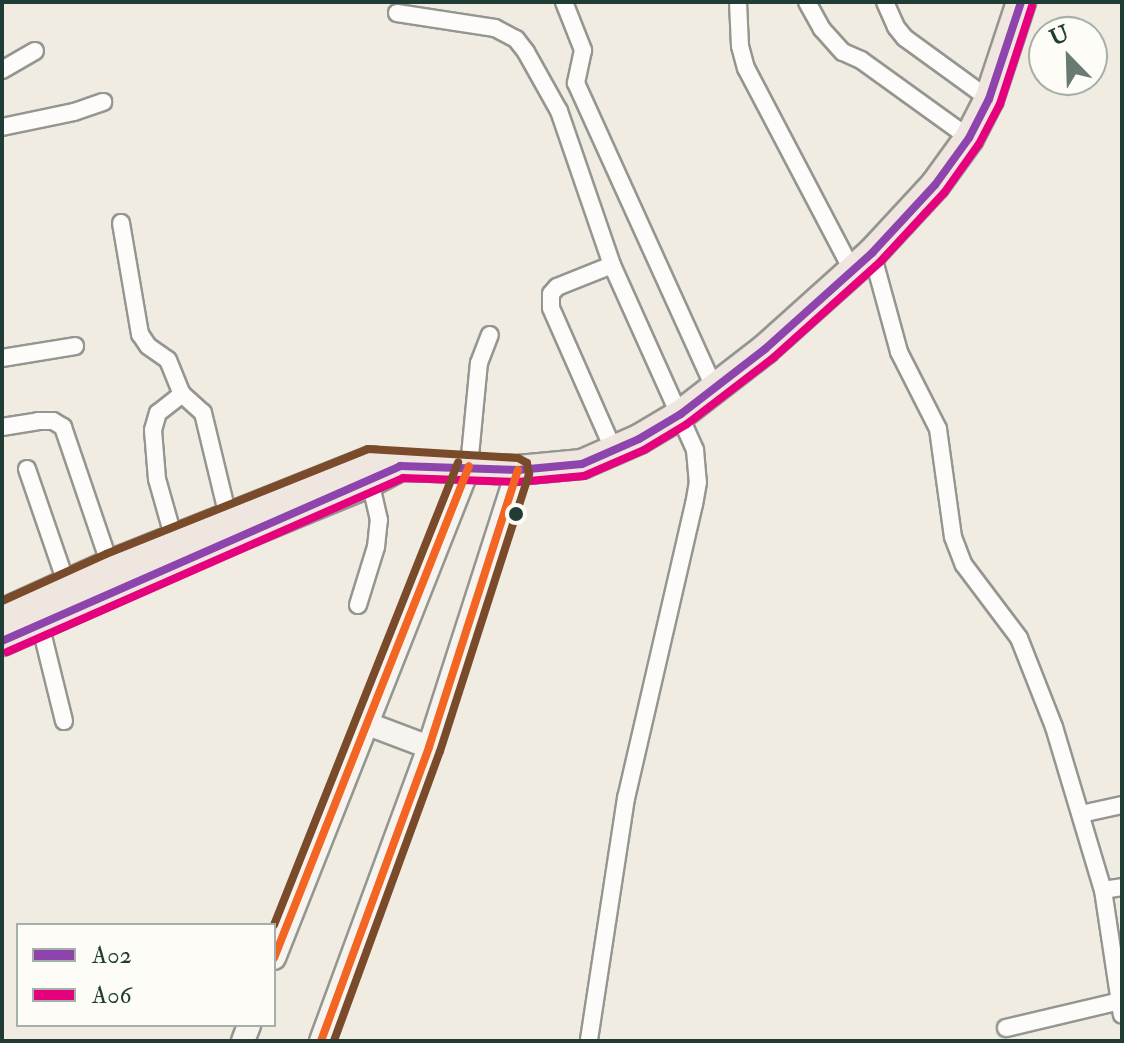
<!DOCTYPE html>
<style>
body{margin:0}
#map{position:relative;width:1124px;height:1043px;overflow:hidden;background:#f1ece2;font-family:"IM FELL Double Pica",serif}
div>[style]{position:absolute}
.roads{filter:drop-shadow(2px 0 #949690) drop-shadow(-2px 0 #949690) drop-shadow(0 2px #949690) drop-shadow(0 -2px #949690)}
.minor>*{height:16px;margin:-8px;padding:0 8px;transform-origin:8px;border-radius:8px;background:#fdfcfb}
.secondary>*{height:22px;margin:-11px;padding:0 11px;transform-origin:11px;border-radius:11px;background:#f7f4f0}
.trunk>*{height:28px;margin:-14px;padding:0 14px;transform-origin:14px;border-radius:14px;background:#efe7df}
.bus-1>*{height:8px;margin:-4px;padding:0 4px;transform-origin:4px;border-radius:4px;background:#8e44ad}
.bus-2>*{height:8px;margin:-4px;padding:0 4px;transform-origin:4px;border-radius:4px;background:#e5007d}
.bus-3>*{height:8px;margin:-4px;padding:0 4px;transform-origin:4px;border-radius:4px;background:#7a4b2a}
.bus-4>*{height:8px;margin:-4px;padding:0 4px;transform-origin:4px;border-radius:4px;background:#f26522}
.dots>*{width:22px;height:22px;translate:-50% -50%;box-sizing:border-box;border:4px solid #fdfcf7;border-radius:50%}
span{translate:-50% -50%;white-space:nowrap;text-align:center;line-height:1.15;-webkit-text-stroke:7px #fdfcf7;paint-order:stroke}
.frame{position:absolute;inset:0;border:4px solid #1f3d34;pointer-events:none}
.legend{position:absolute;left:16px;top:923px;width:260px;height:104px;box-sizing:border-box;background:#fdfcf7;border:2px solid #a4b0a9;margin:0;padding:10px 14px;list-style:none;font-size:24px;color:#1f3d34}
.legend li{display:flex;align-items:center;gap:16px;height:40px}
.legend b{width:40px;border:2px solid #a4b0a9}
.north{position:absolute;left:1028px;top:16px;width:80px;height:80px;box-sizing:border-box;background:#fdfcf7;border:2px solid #a4b0a9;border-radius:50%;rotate:337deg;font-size:22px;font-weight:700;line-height:32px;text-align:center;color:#1f3d34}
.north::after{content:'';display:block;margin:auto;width:28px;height:36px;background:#687a71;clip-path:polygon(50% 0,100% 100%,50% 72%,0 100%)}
</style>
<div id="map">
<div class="roads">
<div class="minor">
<i style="left:564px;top:2px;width:52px;rotate:68.4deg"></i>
<i style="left:583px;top:50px;width:34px;rotate:102deg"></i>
<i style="left:576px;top:83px;width:336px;rotate:65.6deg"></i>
<i style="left:738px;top:2px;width:44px;rotate:87.4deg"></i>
<i style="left:740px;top:46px;width:23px;rotate:75deg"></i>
<i style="left:746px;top:68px;width:228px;rotate:62.3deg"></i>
<i style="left:807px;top:2px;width:31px;rotate:61deg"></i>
<i style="left:822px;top:29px;width:31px;rotate:48deg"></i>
<i style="left:843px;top:52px;width:20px;rotate:24deg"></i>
<i style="left:861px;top:60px;width:133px;rotate:35.8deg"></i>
<i style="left:885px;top:2px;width:27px;rotate:66deg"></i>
<i style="left:896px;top:27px;width:14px;rotate:51deg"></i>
<i style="left:905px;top:38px;width:104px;rotate:36deg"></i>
<i style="left:397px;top:13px;width:99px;rotate:8.7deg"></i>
<i style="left:495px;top:28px;width:24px;rotate:28deg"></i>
<i style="left:516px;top:39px;width:16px;rotate:52deg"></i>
<i style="left:526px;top:52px;width:68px;rotate:60.8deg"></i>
<i style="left:559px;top:111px;width:163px;rotate:71deg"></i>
<i style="left:612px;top:265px;width:203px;rotate:65.8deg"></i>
<i style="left:695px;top:450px;width:32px;rotate:85deg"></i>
<i style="left:698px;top:482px;width:22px;rotate:100deg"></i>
<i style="left:694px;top:504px;width:302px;rotate:103deg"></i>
<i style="left:626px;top:798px;width:246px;rotate:98.7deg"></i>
<i style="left:2px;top:70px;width:38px;rotate:-30deg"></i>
<i style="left:2px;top:127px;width:74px;rotate:-11.8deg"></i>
<i style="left:74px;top:112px;width:31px;rotate:-19deg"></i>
<i style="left:121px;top:223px;width:113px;rotate:80.3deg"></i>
<i style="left:140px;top:334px;width:14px;rotate:56deg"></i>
<i style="left:148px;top:346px;width:24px;rotate:35deg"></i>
<i style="left:168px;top:360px;width:37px;rotate:68deg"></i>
<i style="left:182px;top:394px;width:28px;rotate:42deg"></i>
<i style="left:203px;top:413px;width:106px;rotate:76.4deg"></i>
<i style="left:872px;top:253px;width:103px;rotate:74.7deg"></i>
<i style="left:899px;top:352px;width:86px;rotate:63.1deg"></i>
<i style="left:938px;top:429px;width:109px;rotate:82.1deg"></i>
<i style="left:953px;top:537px;width:30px;rotate:69deg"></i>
<i style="left:964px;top:565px;width:91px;rotate:53deg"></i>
<i style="left:1019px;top:638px;width:96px;rotate:68.5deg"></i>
<i style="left:1054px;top:727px;width:170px;rotate:73.3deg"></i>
<i style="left:1103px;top:890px;width:126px;rotate:81.4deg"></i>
<i style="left:612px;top:265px;width:59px;rotate:158.2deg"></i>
<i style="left:557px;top:287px;width:9px;rotate:131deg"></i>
<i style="left:551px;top:294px;width:14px;rotate:90deg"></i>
<i style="left:551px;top:308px;width:156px;rotate:66.2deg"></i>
<i style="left:2px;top:358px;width:74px;rotate:-9.3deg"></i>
<i style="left:2px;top:427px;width:36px;rotate:-9deg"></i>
<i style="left:38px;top:421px;width:15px"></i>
<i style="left:53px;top:421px;width:12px;rotate:31deg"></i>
<i style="left:63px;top:427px;width:146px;rotate:71.2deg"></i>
<i style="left:469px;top:466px;width:103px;rotate:-84.5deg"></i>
<i style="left:479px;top:363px;width:30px;rotate:-69deg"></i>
<i style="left:27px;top:469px;width:123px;rotate:71deg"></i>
<i style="left:174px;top:539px;width:62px;rotate:-105.8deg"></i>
<i style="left:157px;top:479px;width:49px;rotate:-94.7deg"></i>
<i style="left:153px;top:430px;width:18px;rotate:-74deg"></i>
<i style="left:158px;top:413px;width:31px;rotate:-38deg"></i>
<i style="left:358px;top:605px;width:61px;rotate:-72.8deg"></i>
<i style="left:376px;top:547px;width:27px;rotate:-84deg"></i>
<i style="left:379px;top:520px;width:39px;rotate:-103deg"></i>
<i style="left:40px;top:624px;width:100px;rotate:76.1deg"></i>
<i style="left:1081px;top:814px;width:42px;rotate:-12.4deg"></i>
<i style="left:1103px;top:890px;width:19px;rotate:-9deg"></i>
<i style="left:1006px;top:1028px;width:117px;rotate:-13.3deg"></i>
</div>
<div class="secondary">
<i style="left:368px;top:724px;width:65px;rotate:20.7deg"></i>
<i style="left:274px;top:958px;width:529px;rotate:-68.38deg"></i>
<i style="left:243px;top:1041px;width:17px;rotate:-69deg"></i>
<i style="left:321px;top:1041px;width:313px;rotate:-69.8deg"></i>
<i style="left:429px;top:747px;width:291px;rotate:-72.2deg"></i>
</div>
<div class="trunk">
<i style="left:2px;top:614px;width:119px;rotate:-24.4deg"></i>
<i style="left:110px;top:565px;width:281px;rotate:-21.7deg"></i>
<i style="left:371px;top:461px;width:29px;rotate:10deg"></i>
<i style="left:400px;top:466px;width:118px;rotate:1.9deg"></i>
<i style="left:518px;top:470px;width:64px;rotate:-5.4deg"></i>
<i style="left:582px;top:464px;width:62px;rotate:-23.7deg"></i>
<i style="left:639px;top:439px;width:49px;rotate:-30.8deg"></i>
<i style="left:681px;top:414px;width:106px;rotate:-37.7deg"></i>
<i style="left:765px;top:349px;width:144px;rotate:-41.9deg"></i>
<i style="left:872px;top:253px;width:93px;rotate:-47.2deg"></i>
<i style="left:935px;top:185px;width:58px;rotate:-54.1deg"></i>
<i style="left:969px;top:138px;width:44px;rotate:-62.9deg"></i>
<i style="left:989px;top:99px;width:102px;rotate:-71.7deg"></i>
<i style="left:2px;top:641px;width:233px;rotate:-24deg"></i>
<i style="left:215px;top:546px;width:168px;rotate:-22.4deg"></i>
<i style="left:370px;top:482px;width:34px;rotate:-28deg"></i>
</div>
</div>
<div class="bus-1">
<i style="left:2px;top:641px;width:435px;rotate:-23.7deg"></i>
<i style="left:400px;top:466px;width:118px;rotate:1.9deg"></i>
<i style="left:518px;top:470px;width:64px;rotate:-5.4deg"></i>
<i style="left:582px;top:464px;width:62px;rotate:-23.7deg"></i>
<i style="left:639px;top:439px;width:49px;rotate:-30.8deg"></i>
<i style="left:681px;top:414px;width:106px;rotate:-37.7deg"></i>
<i style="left:765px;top:349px;width:144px;rotate:-41.9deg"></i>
<i style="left:872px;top:253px;width:93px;rotate:-47.2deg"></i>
<i style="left:935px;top:185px;width:58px;rotate:-54.1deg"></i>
<i style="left:969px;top:138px;width:44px;rotate:-62.9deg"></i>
<i style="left:989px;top:99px;width:102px;rotate:-71.7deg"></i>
</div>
<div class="bus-2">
<i style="left:7px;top:652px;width:433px;rotate:-23.7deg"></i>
<i style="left:403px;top:478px;width:115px;rotate:2deg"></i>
<i style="left:518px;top:482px;width:66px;rotate:-5.2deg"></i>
<i style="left:584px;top:476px;width:65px;rotate:-23.4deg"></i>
<i style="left:644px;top:450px;width:50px;rotate:-31.2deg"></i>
<i style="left:687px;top:424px;width:108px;rotate:-37.5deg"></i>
<i style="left:773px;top:358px;width:144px;rotate:-41.9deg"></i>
<i style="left:880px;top:262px;width:94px;rotate:-47.2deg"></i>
<i style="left:944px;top:193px;width:60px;rotate:-54.5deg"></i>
<i style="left:979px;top:144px;width:45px;rotate:-62.3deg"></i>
<i style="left:1000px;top:104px;width:103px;rotate:-71.9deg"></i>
</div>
<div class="bus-3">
<i style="left:2px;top:601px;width:114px;rotate:-24.3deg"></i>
<i style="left:106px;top:554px;width:282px;rotate:-21.8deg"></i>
<i style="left:368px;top:449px;width:150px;rotate:3.4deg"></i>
<i style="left:518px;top:458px;width:10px;rotate:29deg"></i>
<i style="left:527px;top:463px;width:11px;rotate:80deg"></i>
<i style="left:529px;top:474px;width:291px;rotate:107.8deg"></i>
<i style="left:440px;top:751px;width:309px;rotate:110.1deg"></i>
<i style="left:274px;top:925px;width:498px;rotate:-68.3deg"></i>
</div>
<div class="bus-4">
<i style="left:274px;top:958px;width:529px;rotate:-68.38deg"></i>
<i style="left:321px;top:1041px;width:313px;rotate:-69.8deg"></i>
<i style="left:429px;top:747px;width:291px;rotate:-72.2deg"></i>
</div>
<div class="dots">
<i style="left:516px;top:514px;background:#1f3d34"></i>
</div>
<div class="frame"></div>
<ul class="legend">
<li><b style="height:10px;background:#8e44ad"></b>A02</li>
<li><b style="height:10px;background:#e5007d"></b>A06</li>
</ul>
<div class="north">U</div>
</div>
